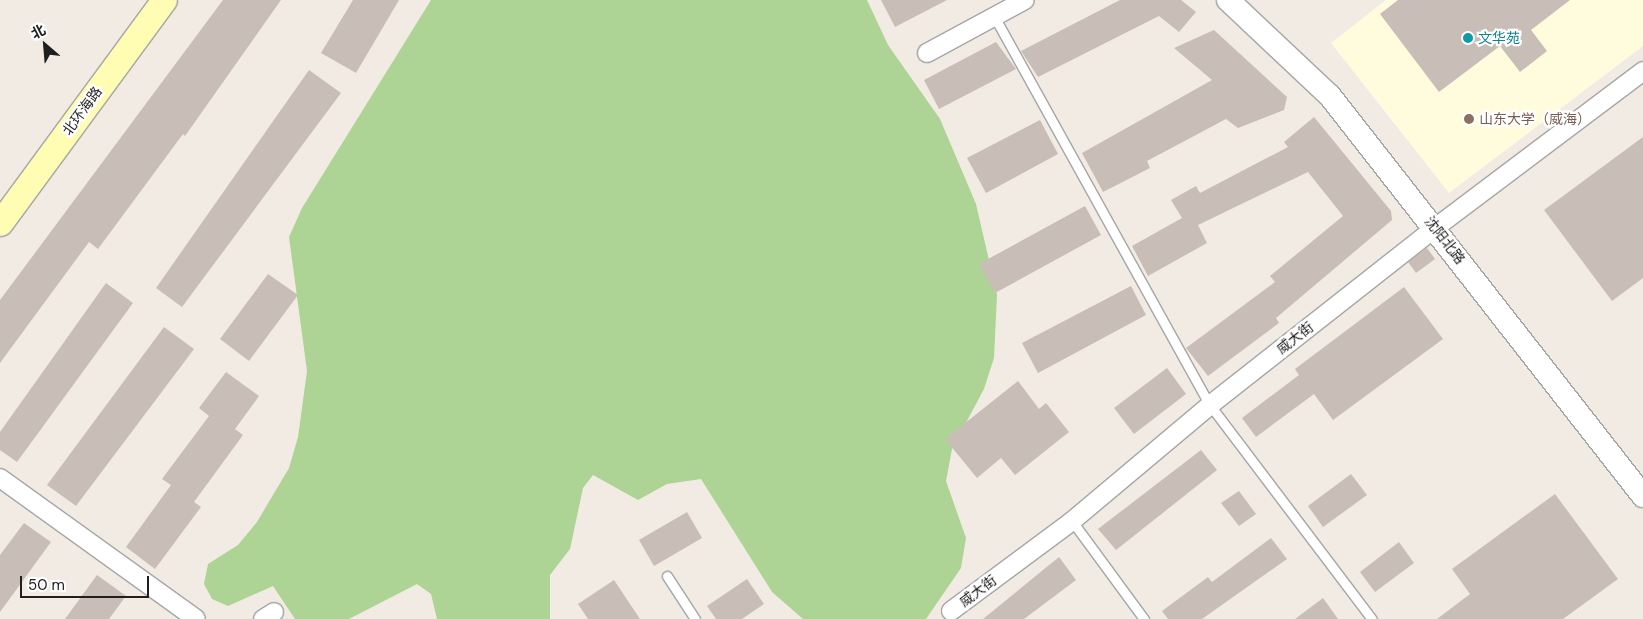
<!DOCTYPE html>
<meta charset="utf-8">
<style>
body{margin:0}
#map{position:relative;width:1643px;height:619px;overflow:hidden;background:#f1ebe4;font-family:"DM Sans","Noto Sans SC",sans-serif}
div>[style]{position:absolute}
.education>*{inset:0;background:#fffcde}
.forest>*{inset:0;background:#add495}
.building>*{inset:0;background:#c9bdb7}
.roads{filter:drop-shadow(1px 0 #a6a6a6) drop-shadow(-1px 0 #a6a6a6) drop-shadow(0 1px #a6a6a6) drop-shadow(0 -1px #a6a6a6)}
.service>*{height:9px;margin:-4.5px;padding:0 4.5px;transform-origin:4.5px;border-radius:4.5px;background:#fff}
.minor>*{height:18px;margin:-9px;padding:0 9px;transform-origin:9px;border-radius:9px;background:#fff}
.tertiary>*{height:22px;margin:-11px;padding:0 11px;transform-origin:11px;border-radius:11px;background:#fff}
.secondary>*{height:25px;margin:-12.5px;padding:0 12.5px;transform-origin:12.5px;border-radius:12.5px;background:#fffcb3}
.dots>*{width:14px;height:14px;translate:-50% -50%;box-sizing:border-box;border:2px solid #fff;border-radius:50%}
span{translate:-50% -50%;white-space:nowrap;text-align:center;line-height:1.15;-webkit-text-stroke:4.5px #fff;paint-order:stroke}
.culture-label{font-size:14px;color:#0d838f}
.left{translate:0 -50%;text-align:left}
.street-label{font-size:14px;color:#1f1f1f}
.education-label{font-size:14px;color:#785e54}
.north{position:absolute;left:20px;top:20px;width:50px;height:50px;-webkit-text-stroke:4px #fff;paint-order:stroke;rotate:333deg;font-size:14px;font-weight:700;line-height:20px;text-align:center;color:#1f1f1f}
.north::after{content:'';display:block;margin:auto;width:18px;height:22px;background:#1f1f1f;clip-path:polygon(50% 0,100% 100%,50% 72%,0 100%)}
.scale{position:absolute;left:20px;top:576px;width:129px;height:22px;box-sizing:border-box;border:2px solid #1f1f1f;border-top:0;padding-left:6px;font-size:15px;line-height:18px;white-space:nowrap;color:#1f1f1f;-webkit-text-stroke:4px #fff;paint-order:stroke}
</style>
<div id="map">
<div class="education">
<i style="clip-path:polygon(1386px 0,1643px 0,1643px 46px,1449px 193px,1331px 43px)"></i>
</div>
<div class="forest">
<i style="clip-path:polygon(431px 0,867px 0,888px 45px,940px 119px,976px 204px,997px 295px,994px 358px,984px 389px,952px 449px,946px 481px,966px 538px,961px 568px,926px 619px,803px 619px,772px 592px,701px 479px,667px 484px,638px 500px,593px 475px,583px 488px,570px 549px,550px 575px,550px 619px,437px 619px,431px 594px,417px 584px,349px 619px,295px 619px,273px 586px,228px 606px,212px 599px,204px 584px,208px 564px,238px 545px,257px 522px,289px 468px,298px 437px,307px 371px,289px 237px,302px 208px)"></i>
</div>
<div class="building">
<i style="clip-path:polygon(223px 0,281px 0,185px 136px,183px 134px,98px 249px,89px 242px,0 363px,0 300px)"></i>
<i style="clip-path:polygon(353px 0,399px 0,356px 73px,321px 53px)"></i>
<i style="clip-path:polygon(881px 0,947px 0,895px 27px)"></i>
<i style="clip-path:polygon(1120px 0,1181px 0,1196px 12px,1179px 32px,1159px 16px,1038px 77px,1021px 51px)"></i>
<i style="clip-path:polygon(1398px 0,1570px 0,1531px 30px,1547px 51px,1520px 72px,1500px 46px,1439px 92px,1380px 14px)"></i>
<i style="clip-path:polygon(1214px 30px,1287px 97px,1284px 110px,1238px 128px,1226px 119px,1147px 161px,1150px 168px,1103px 192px,1082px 153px,1212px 80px,1174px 48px)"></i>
<i style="clip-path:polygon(996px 42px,1016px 69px,939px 109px,924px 80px)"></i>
<i style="clip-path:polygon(309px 70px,341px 93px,182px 307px,156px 288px)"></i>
<i style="clip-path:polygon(1314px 117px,1391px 211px,1392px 220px,1276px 318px,1279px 323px,1208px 376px,1186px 348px,1275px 282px,1270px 276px,1343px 216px,1308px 172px,1198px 225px,1207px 243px,1148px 276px,1132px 246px,1182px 218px,1171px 200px,1196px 186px,1200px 193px,1288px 147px,1284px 142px)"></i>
<i style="clip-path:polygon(1040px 120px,1058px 154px,986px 193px,967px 158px)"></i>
<i style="clip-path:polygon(1643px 137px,1643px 278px,1612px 301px,1544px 210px)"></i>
<i style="clip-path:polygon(1085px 206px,1101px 235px,995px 293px,979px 264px)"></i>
<i style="clip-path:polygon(1427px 248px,1435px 259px,1416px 273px,1408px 262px)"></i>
<i style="clip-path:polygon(268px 274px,298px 295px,249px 361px,220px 339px)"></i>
<i style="clip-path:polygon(106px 283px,133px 303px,17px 462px,0 450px,0 432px)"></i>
<i style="clip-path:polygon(1131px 286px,1146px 315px,1038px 373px,1022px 343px)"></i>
<i style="clip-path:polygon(1404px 287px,1443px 339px,1333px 420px,1314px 394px,1256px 437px,1242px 418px,1299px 375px,1295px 369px)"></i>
<i style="clip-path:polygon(164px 327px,194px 349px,76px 506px,47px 485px)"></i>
<i style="clip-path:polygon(1167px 368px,1186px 394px,1134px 434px,1114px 408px)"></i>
<i style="clip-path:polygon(226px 372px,259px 396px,235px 429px,243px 435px,194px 502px,201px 507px,155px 569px,126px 547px,171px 485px,162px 479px,209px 416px,199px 408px)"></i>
<i style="clip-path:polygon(1018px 381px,1039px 409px,1046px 403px,1069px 432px,1015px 475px,1001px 458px,977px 478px,945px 439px)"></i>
<i style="clip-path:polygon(1201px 450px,1217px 470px,1116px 550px,1098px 529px)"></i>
<i style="clip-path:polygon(1351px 474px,1367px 495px,1323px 527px,1308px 506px)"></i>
<i style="clip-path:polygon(1239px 491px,1256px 514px,1239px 526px,1221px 503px)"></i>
<i style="clip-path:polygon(1555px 494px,1618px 579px,1563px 619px,1437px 619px,1470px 594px,1452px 569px)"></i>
<i style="clip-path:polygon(687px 512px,702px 538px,654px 566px,639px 540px)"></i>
<i style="clip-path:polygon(24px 523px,51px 542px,0 612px,0 555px)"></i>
<i style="clip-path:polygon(1271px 538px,1287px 559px,1202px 619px,1168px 619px,1162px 611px,1208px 577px,1212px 582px)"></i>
<i style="clip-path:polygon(1399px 542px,1414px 563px,1375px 592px,1360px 572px)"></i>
<i style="clip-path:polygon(1059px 557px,1076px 580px,1024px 619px,983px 619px)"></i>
<i style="clip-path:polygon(97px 575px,126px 596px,109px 619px,65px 619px)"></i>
<i style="clip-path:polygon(747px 579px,764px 604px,742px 619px,716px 619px,707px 606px)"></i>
<i style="clip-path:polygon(614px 580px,640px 619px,588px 619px,578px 604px)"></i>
<i style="clip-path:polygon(1323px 598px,1338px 619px,1295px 619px)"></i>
</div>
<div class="roads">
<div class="service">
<i style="left:994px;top:16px;width:445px;rotate:61deg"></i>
<i style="left:1210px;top:405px;width:268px;rotate:52.9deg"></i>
<i style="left:1072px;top:521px;width:122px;rotate:53.7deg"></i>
<i style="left:667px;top:576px;width:51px;rotate:56.9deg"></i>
</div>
<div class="minor">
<i style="left:927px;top:53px;width:111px;rotate:-28.4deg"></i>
<i style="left:0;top:478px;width:241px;rotate:35.7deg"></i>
<i style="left:951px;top:611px;width:151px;rotate:-36.6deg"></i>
<i style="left:1072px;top:521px;width:180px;rotate:-40deg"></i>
<i style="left:1210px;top:405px;width:286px;rotate:-38.2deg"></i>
<i style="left:1435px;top:228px;width:261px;rotate:-37deg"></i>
<i style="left:263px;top:619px;width:13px;rotate:-32deg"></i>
</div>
<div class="tertiary">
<i style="left:1228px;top:0;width:140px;rotate:43.3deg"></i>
<i style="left:1330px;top:96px;width:508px;rotate:51.96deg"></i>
</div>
<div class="secondary">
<i style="left:0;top:223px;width:277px;rotate:-53.7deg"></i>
</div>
</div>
<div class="dots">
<i style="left:1468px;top:38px;background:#0f9aa8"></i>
<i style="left:1469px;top:119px;background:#8d6e63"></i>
</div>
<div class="culture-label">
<span class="left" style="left:1478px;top:38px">文华苑</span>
</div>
<div class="street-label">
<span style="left:82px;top:111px;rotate:-54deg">北环海路</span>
<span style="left:1445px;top:240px;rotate:52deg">沈阳北路</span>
<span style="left:1295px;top:338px;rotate:-38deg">威大街</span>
<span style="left:978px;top:591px;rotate:-37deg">威大街</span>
</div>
<div class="education-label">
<span class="left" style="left:1479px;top:119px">山东大学（威海）</span>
</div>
<div class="north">北</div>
<div class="scale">50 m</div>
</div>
